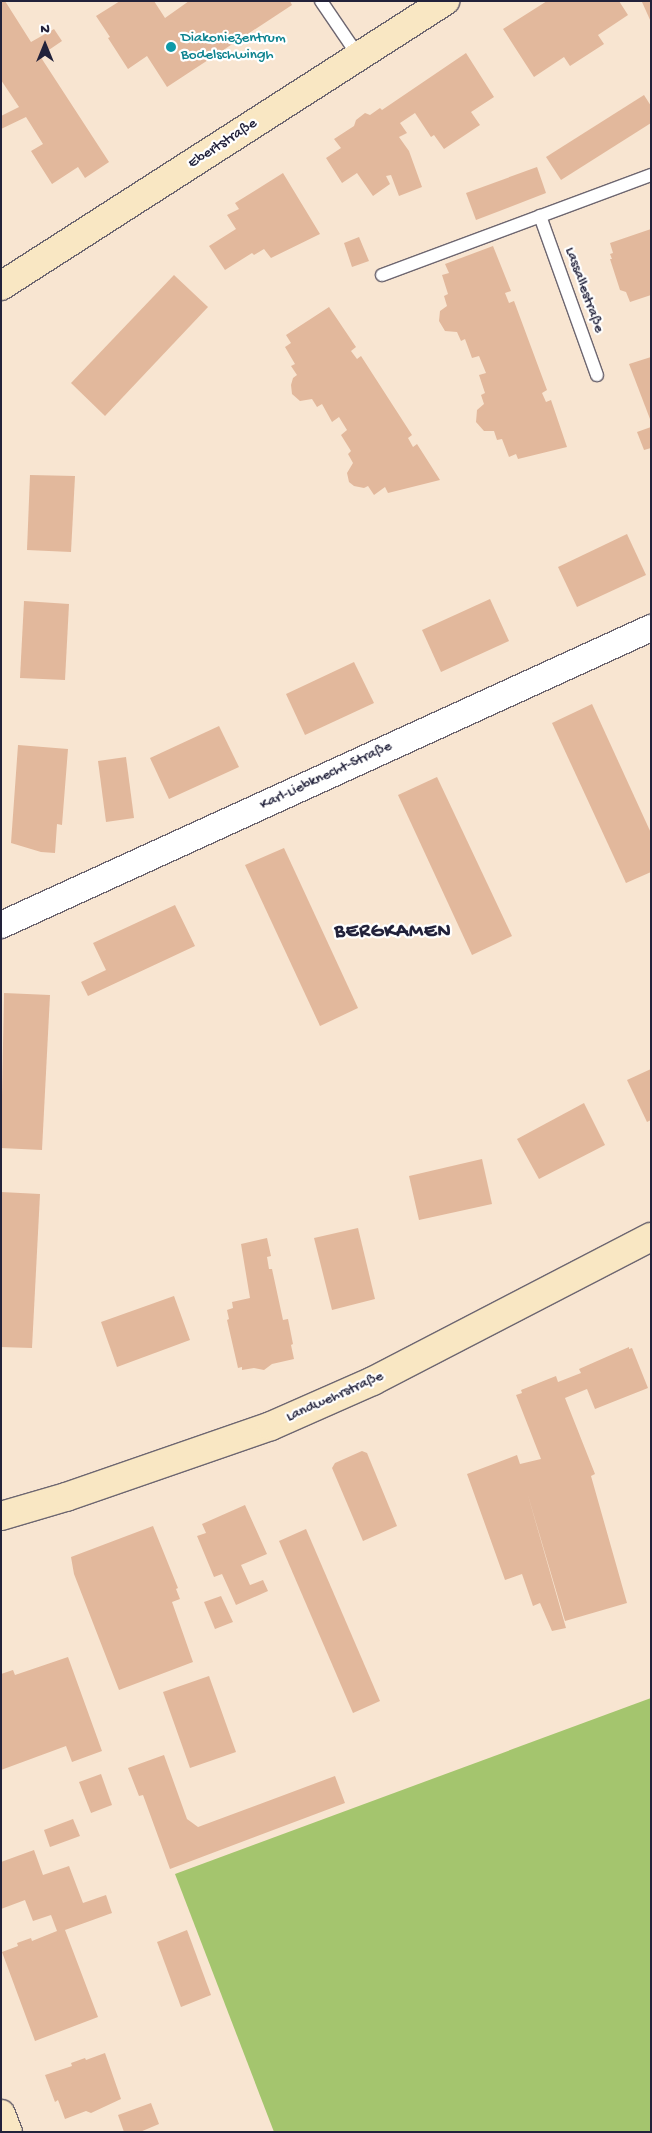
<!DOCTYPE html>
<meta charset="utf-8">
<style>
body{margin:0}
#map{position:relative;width:652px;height:2133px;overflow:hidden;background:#f8e5d1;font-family:"Gochi Hand",sans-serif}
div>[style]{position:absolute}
.green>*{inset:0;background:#a4c56e}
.building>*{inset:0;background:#e2b89c}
.roads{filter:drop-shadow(1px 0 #6d6670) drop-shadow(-1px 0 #6d6670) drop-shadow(0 1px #6d6670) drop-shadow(0 -1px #6d6670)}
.lane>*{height:12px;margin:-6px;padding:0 6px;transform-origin:6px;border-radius:6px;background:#fff}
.street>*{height:26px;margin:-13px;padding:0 13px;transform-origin:13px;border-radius:13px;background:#fff}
.secondary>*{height:28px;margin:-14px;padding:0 14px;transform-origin:14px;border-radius:14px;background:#f9e7c3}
.dots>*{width:14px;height:14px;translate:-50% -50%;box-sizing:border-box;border:2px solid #fff;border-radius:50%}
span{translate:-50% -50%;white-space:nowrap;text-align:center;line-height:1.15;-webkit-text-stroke:4.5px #fff;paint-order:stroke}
.culture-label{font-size:15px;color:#0d838f}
.left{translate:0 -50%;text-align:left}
.street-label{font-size:15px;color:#22223b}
.district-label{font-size:20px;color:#22223b;font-weight:700;letter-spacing:1px}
.frame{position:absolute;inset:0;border:2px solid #22223b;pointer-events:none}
.north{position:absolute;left:20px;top:20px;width:50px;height:50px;-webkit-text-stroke:4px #fff;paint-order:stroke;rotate:0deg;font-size:14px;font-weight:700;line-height:20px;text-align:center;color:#22223b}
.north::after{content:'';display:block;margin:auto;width:18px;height:22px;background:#22223b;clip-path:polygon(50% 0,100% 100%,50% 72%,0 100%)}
</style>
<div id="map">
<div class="green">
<i style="clip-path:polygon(651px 1698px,651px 2132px,274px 2132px,175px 1874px)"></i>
</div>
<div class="building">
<i style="clip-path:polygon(1px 1px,5px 1px,31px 42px,54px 29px,62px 41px,40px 56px,109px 162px,85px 178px,78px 167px,52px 184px,31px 151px,43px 144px,26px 117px,1px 129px,1px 116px,19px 107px,1px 80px)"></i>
<i style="clip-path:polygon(120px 1px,154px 1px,165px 18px,189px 1px,290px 1px,292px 5px,167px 87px,147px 56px,128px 69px,108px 38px,110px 37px,96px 16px)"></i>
<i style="clip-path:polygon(547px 1px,619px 1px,628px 15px,598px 35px,604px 44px,570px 66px,564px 57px,534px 77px,503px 29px)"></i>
<i style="clip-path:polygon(651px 1px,651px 22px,642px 2px)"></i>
<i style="clip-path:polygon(466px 53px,494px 97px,471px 112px,480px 125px,444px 149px,434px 135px,431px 137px,415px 113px,400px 123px,407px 133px,399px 137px,409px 151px,422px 187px,399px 196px,391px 175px,386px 176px,390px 184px,373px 196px,357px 173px,342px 183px,326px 158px,341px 148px,334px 139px,354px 126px,356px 120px,365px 113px,370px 115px,380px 108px,382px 110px)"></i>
<i style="clip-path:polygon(644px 95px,651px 106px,651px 123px,561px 180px,546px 157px)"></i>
<i style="clip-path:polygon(537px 167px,546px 193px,476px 220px,466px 193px)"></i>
<i style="clip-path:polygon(283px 173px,320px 234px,271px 258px,264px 249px,254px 255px,252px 253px,225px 270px,209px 246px,236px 229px,227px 215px,239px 209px,235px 203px)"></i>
<i style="clip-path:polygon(651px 229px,651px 295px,630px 302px,626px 292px,620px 290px,610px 259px,612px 259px,610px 254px,613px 253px,610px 243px)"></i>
<i style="clip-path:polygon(359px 237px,369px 261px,352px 267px,344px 243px)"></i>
<i style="clip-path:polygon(493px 246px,511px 291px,505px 293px,509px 303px,514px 301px,547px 390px,542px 393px,546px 402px,551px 400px,567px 447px,518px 459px,516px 454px,509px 457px,502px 439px,497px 440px,494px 431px,484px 431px,476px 422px,477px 410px,484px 404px,481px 395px,485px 393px,479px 375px,486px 373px,479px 356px,472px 358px,465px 339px,461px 341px,457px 332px,445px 331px,439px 321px,440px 311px,447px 306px,444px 296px,448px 294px,442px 275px,449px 273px,445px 264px)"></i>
<i style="clip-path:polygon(174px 275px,208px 307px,105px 416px,71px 383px)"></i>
<i style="clip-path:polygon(329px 307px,356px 347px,351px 351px,357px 359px,361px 356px,412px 435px,408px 438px,413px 447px,417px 444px,440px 480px,388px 493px,385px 487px,374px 495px,368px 486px,364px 488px,354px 486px,349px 482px,347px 473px,353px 463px,348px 454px,351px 451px,341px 435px,347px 430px,339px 417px,332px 422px,322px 404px,317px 407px,312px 399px,300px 401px,292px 394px,291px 385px,293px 378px,297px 375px,291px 366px,295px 364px,285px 347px,291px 343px,286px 335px)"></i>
<i style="clip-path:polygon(651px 357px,651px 418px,650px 419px,629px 364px)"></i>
<i style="clip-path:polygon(651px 427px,651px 448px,644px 450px,637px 432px)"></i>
<i style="clip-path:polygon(30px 475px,75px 476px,71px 552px,27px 550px)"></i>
<i style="clip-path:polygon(627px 534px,646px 575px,577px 607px,558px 567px)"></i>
<i style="clip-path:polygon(490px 599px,509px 641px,441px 672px,422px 630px)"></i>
<i style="clip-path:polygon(24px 601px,69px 604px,65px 680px,20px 678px)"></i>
<i style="clip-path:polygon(354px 662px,374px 703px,305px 735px,286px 694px)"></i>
<i style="clip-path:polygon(592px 704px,651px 833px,651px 872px,626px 883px,552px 723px)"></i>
<i style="clip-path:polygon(219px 726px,239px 767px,169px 799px,150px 758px)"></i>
<i style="clip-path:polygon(18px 745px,68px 749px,62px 825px,57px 824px,55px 853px,41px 852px,11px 843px)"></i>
<i style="clip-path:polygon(126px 757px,134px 818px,106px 822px,98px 761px)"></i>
<i style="clip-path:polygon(437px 777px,512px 936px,472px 955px,398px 795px)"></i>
<i style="clip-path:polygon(284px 848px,358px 1008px,320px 1026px,245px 865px)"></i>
<i style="clip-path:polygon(175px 905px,195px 946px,88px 996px,81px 982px,106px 970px,93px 943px)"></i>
<i style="clip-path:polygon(4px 993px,50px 995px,42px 1150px,1px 1148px)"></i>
<i style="clip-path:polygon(651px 1069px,651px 1120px,647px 1122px,627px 1080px)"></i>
<i style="clip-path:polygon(584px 1103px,605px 1145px,539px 1179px,517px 1139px)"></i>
<i style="clip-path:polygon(482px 1159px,492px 1204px,419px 1220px,409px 1176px)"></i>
<i style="clip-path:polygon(1px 1192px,40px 1194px,32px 1348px,1px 1347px)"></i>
<i style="clip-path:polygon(358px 1228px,375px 1299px,332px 1310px,314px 1238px)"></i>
<i style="clip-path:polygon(267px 1238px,271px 1256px,267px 1257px,269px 1269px,272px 1269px,283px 1320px,288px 1319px,293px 1344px,291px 1345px,294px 1359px,272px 1364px,264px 1370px,254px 1368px,242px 1370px,242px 1367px,238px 1368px,227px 1320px,229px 1319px,227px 1310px,233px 1308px,232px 1302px,250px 1298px,241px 1244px)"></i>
<i style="clip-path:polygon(174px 1296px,190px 1340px,117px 1367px,101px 1322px)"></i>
<i style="clip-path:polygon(629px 1347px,629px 1349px,632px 1348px,648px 1388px,595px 1409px,587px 1389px,565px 1398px,595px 1474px,591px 1476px,627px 1603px,565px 1621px,527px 1492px,566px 1628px,552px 1631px,540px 1603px,533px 1606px,522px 1574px,505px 1580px,467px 1474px,517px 1455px,520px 1464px,541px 1459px,516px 1395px,522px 1393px,521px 1390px,556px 1376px,558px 1382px,581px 1373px,579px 1369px)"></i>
<i style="clip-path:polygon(362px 1451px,367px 1453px,397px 1526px,363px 1541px,332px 1468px,335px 1463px)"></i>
<i style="clip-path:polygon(245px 1505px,267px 1554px,241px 1565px,250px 1585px,263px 1580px,268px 1591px,236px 1605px,222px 1574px,214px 1577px,197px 1536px,206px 1533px,202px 1524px)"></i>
<i style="clip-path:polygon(153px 1526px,178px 1588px,176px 1589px,180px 1599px,172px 1602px,193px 1662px,119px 1690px,74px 1574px,71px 1557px)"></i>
<i style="clip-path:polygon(306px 1529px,380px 1701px,353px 1713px,279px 1541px)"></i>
<i style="clip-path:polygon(221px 1596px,233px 1622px,215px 1629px,204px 1602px)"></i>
<i style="clip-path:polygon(68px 1657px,102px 1751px,72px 1762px,66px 1746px,1px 1770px,1px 1674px,13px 1670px,15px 1675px)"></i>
<i style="clip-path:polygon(209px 1676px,236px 1752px,190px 1768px,163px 1692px)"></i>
<i style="clip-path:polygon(164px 1755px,187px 1819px,198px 1827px,335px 1776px,345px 1803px,170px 1869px,143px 1795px,139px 1796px,128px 1768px)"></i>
<i style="clip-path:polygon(101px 1774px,112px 1805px,91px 1813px,79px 1782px)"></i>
<i style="clip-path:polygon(73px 1819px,80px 1836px,50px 1847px,44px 1830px)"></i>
<i style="clip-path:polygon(34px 1850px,43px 1875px,69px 1866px,83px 1903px,106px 1895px,112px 1913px,65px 1930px,98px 2017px,35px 2041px,2px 1952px,18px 1946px,17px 1943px,31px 1938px,32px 1941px,57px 1931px,51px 1915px,33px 1921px,25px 1900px,1px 1909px,1px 1862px)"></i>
<i style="clip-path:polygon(187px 1930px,211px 1995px,181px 2007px,157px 1942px)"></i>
<i style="clip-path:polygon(105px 2053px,121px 2099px,91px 2113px,86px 2111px,65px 2119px,58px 2100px,55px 2102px,45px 2075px,72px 2066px,71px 2063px,85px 2058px,86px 2060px)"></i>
<i style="clip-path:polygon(151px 2103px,159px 2124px,140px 2132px,124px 2132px,118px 2115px)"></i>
</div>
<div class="roads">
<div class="lane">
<i style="left:321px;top:1px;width:68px;rotate:55.8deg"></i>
<i style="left:540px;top:216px;width:169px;rotate:70.3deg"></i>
<i style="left:382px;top:275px;width:287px;rotate:-20.4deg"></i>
</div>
<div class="street">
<i style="left:1px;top:925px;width:715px;rotate:-24.56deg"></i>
</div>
<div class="secondary">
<i style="left:1px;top:286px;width:528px;rotate:-32.7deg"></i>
<i style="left:1px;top:1516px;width:68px;rotate:-16.3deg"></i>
<i style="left:66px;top:1497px;width:217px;rotate:-19.1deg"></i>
<i style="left:271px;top:1426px;width:111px;rotate:-23.8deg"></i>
<i style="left:373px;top:1381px;width:313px;rotate:-27.4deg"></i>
<i style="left:1px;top:2114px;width:19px;rotate:69deg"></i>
</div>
</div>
<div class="dots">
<i style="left:171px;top:47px;background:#0f9aa8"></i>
</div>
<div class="culture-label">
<span class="left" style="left:181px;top:47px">Diakoniezentrum<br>Bodelschwingh</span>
</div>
<div class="street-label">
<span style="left:223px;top:144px;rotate:-33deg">Ebertstraße</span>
<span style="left:584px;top:290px;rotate:70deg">Lassallestraße</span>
<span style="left:326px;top:776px;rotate:-25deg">Karl-Liebknecht-Straße</span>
<span style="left:335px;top:1397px;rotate:-24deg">Landwehrstraße</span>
</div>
<div class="district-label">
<span style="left:393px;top:932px">BERGKAMEN</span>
</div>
<div class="frame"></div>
<div class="north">N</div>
</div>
